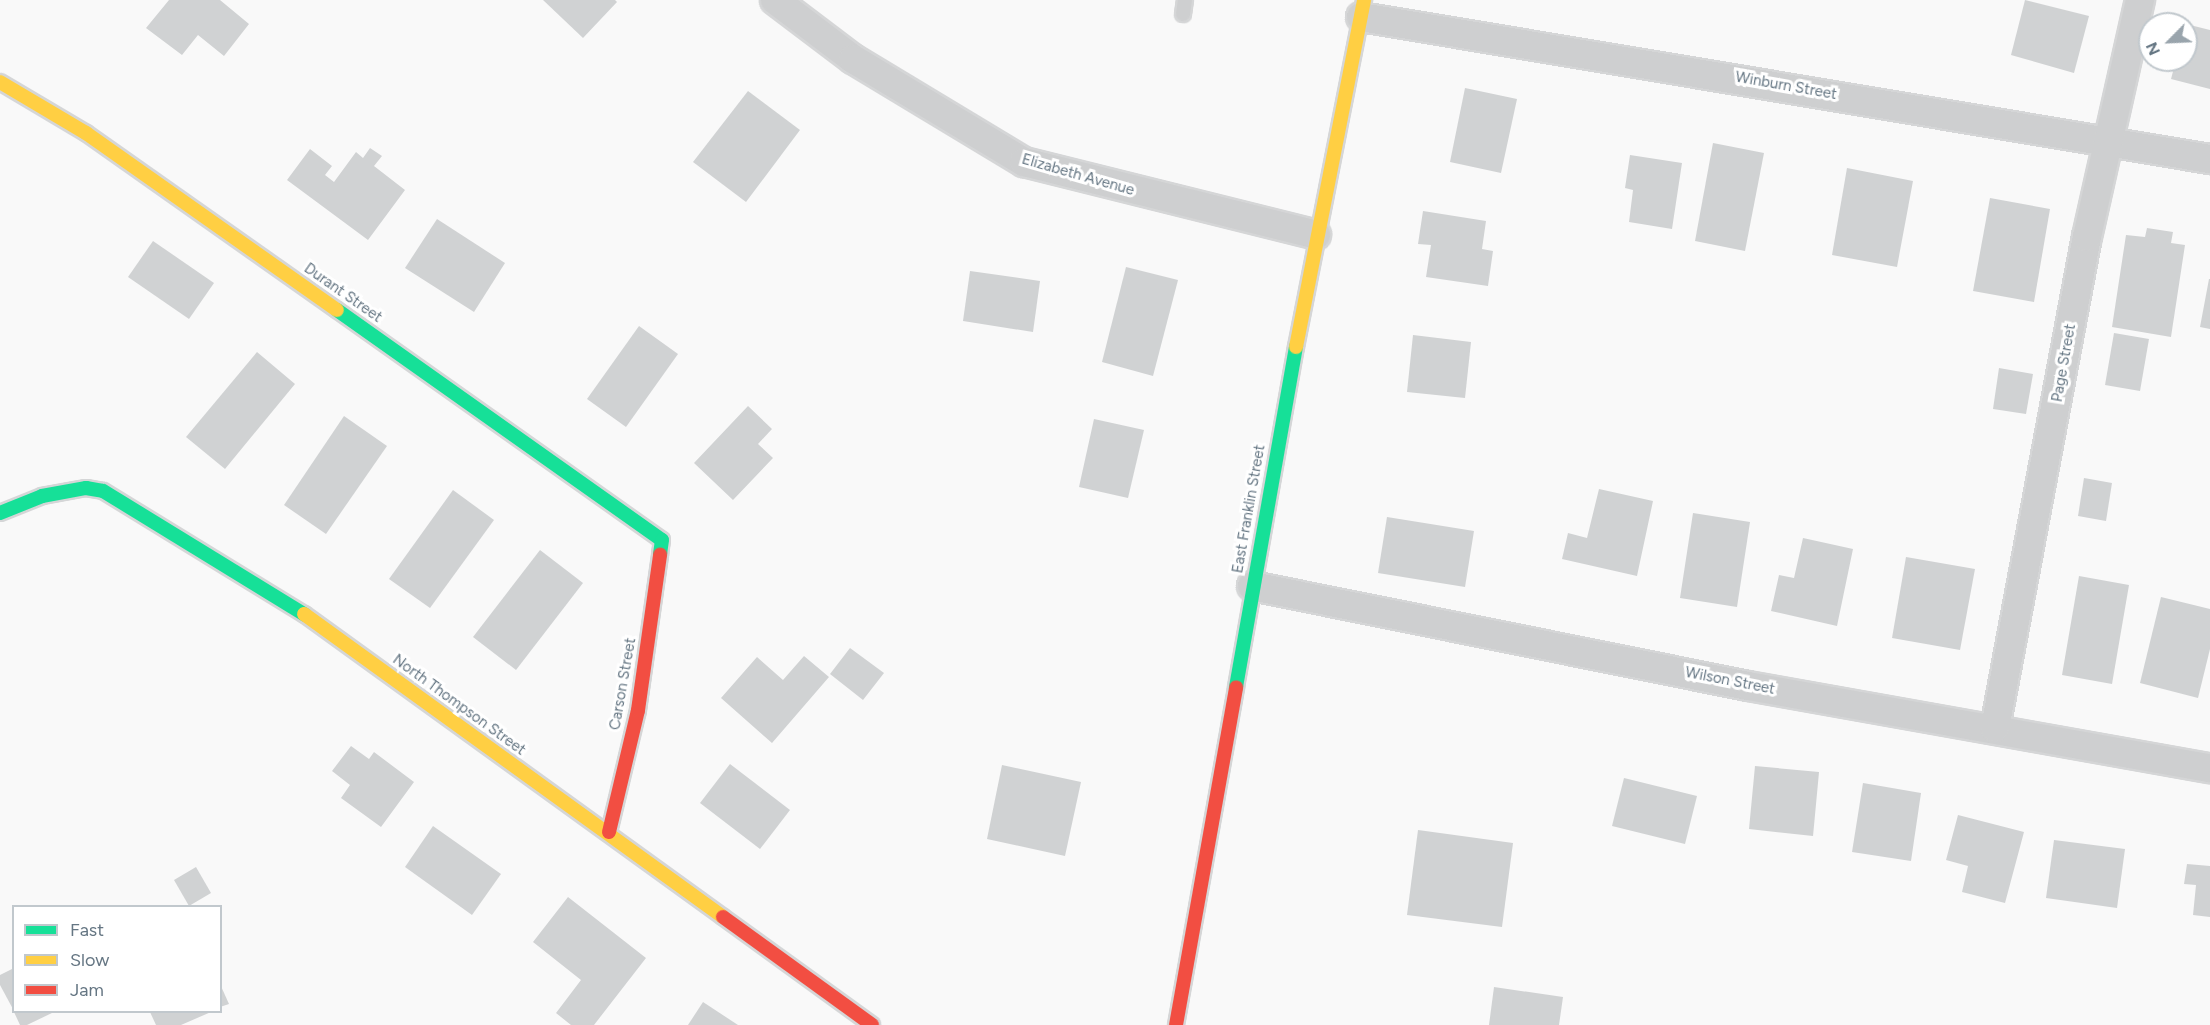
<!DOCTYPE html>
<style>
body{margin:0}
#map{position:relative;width:2210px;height:1025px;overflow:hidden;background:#f9f9f9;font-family:Figtree,sans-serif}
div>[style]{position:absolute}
.building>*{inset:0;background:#d0d2d3}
.roads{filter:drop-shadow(2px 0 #d5d6d7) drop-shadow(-2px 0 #d5d6d7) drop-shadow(0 2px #d5d6d7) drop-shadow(0 -2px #d5d6d7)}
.lane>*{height:14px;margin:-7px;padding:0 7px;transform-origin:7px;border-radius:7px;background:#cecfd0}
.street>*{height:28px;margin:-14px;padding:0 14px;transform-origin:14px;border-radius:14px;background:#cecfd0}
.fast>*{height:14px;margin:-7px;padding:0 7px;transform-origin:7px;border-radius:7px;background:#16e098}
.slow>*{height:14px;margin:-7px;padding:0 7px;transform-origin:7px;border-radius:7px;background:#ffcf43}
.jam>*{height:14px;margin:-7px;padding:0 7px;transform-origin:7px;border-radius:7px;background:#f24e42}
span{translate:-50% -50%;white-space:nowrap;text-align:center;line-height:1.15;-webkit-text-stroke:6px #fff;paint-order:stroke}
.street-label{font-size:15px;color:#657683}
.legend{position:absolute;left:12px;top:905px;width:210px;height:108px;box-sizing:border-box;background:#fff;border:2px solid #c1c8cd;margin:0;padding:8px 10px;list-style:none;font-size:18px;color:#657683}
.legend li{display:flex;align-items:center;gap:12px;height:30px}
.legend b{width:30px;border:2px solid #c1c8cd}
.north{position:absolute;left:2138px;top:12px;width:60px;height:60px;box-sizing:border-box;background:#fff;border:2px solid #c1c8cd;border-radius:50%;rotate:246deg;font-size:16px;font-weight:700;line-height:24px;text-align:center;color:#657683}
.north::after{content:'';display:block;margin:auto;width:21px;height:27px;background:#99a4ac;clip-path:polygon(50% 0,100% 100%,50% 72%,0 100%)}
</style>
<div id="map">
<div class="building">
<i style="clip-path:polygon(169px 0,220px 0,249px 24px,224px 56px,198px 35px,182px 55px,146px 28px)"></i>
<i style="clip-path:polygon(543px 0,615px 0,617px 2px,583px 38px)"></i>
<i style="clip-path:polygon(2025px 0,2089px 16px,2074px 73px,2011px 55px)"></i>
<i style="clip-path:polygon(2186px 24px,2210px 30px,2210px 89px,2171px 79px,2176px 60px,2186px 60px)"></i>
<i style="clip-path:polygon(1465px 88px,1517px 99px,1501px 173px,1450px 162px)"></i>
<i style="clip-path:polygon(748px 91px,800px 130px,746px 202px,693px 162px)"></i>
<i style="clip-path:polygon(1713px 143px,1764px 153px,1745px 251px,1695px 241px)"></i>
<i style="clip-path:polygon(370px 148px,382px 156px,374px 166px,405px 190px,368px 240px,287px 180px,310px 149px,332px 166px,325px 175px,334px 182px,356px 152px,363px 158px)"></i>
<i style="clip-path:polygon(1630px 155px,1682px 163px,1672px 229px,1629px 222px,1633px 190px,1625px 188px)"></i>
<i style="clip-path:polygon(1847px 168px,1913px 181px,1897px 267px,1832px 255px)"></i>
<i style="clip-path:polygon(1990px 198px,2050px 209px,2034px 302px,1973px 291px)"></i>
<i style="clip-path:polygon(1423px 211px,1486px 221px,1482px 249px,1493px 251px,1488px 286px,1426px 277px,1431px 245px,1418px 244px)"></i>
<i style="clip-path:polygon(437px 219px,505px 263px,474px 312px,405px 268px)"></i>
<i style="clip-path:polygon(2147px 228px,2173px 232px,2171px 243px,2185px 245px,2171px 337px,2112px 327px,2126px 235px,2145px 237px)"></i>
<i style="clip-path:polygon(153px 241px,214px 283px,189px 319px,128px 277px)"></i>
<i style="clip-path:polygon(1126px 267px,1178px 280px,1153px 376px,1102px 362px)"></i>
<i style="clip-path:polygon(970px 271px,1040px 281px,1033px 332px,963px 321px)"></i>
<i style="clip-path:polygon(2209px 279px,2210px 279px,2210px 329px,2200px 327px)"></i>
<i style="clip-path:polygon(639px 326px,678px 354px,626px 427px,587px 399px)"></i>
<i style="clip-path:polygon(2114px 333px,2149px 339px,2140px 391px,2105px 385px)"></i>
<i style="clip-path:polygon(1413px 335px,1471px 342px,1465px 398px,1407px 392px)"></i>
<i style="clip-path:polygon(257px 352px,295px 384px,225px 469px,186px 437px)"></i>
<i style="clip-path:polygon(1999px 368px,2033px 374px,2026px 414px,1993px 409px)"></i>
<i style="clip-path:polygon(748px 406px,772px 429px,758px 444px,773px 458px,733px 500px,694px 463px)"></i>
<i style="clip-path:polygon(344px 416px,387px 446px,326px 534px,284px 505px)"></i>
<i style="clip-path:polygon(1094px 419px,1144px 430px,1128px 498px,1079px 487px)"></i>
<i style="clip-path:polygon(2084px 478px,2112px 483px,2106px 521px,2078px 516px)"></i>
<i style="clip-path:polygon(1599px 489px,1653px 501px,1637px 576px,1562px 559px,1568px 533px,1587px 538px)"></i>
<i style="clip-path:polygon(453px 490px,494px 520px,430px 608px,389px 579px)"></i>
<i style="clip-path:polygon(1693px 513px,1750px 522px,1737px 607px,1680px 598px)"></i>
<i style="clip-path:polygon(1387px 517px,1474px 531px,1465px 587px,1378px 573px)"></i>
<i style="clip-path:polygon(1803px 538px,1853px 549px,1837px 626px,1771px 611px,1779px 575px,1794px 578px)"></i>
<i style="clip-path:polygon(540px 550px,583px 583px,516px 670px,473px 637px)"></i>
<i style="clip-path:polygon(1906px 557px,1975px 569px,1960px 650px,1892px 638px)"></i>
<i style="clip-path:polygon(2079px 576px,2129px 585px,2112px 684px,2062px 675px)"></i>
<i style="clip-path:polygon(2161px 597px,2210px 609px,2210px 649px,2198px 698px,2140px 683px)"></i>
<i style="clip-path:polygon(850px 648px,884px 673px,863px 700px,830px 674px)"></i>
<i style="clip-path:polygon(804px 656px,829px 677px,772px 743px,721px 698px,757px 657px,783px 680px)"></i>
<i style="clip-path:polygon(351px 746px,369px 759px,374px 752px,414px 782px,381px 827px,341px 798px,350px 785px,332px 771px)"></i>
<i style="clip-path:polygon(730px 764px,790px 810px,760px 849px,700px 803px)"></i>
<i style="clip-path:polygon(1002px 765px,1081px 782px,1065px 856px,987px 839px)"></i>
<i style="clip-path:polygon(1755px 766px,1819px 772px,1813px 836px,1749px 829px)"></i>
<i style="clip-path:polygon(1624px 778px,1697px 796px,1685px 844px,1612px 826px)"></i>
<i style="clip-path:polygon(1863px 783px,1921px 793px,1911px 861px,1852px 852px)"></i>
<i style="clip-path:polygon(1958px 815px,2024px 832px,2005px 903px,1962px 892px,1968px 866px,1946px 860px)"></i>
<i style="clip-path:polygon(433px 826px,501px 874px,472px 915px,405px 867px)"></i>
<i style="clip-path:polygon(1418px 830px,1513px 843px,1502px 927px,1407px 915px)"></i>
<i style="clip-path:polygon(2054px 840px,2125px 849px,2117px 908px,2046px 898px)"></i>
<i style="clip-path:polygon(2187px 864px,2210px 866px,2210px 917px,2193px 915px,2196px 885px,2184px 884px)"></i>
<i style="clip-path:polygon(196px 867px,211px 893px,189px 906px,174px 880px)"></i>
<i style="clip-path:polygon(568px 897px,646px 958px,594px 1025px,571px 1025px,556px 1013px,581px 980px,533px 942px)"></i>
<i style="clip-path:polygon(14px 968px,14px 1011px,0 985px,0 975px)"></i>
<i style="clip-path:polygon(220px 984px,229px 1004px,220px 1007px)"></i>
<i style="clip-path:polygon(1494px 987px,1563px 997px,1559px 1025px,1489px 1025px)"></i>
<i style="clip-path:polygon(703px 1002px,738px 1025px,688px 1025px)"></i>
<i style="clip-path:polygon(14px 1012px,54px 1012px,27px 1025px,20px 1025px)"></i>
<i style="clip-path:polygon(150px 1012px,211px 1012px,181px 1025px,156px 1025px)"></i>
</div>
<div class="roads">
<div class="lane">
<i style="left:1183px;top:14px;width:14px;rotate:-82deg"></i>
</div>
<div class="street">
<i style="left:775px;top:0;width:98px;rotate:37.1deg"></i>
<i style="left:853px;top:59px;width:200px;rotate:31.1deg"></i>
<i style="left:1024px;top:162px;width:301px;rotate:14deg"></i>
<i style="left:1361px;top:17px;width:861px;rotate:9.5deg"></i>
<i style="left:1252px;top:586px;width:506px;rotate:11.4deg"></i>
<i style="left:1748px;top:686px;width:469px;rotate:10.1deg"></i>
<i style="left:1995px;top:728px;width:500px;rotate:-79.4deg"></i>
<i style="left:2087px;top:237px;width:243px;rotate:-77.4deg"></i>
</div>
<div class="fast">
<i style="left:337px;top:310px;width:398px;rotate:35.3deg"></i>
<i style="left:662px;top:540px;width:15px;rotate:98deg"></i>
<i style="left:0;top:513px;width:45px;rotate:-22deg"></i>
<i style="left:42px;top:496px;width:45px;rotate:-10.3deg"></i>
<i style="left:86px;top:488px;width:17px;rotate:10deg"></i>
<i style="left:103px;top:491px;width:236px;rotate:31.5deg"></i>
<i style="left:1236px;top:687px;width:345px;rotate:-80deg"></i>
</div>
<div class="slow">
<i style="left:0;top:82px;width:100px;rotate:30.7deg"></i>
<i style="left:86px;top:133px;width:307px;rotate:35.2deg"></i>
<i style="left:1296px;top:347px;width:354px;rotate:-78.9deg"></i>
<i style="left:304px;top:614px;width:517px;rotate:35.87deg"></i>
</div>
<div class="jam">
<i style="left:609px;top:832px;width:125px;rotate:-76.6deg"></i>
<i style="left:638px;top:710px;width:157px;rotate:-81.9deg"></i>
<i style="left:723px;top:917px;width:184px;rotate:35.9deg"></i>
<i style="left:1176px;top:1025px;width:343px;rotate:-79.9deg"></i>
</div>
</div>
<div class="street-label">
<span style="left:1786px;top:86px;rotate:10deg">Winburn Street</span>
<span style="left:1078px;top:175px;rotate:16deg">Elizabeth Avenue</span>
<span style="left:343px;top:293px;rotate:35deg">Durant Street</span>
<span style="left:2064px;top:363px;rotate:-80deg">Page Street</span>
<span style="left:1249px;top:509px;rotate:-80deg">East Franklin Street</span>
<span style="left:1730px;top:681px;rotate:11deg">Wilson Street</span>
<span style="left:623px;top:684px;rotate:-80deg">Carson Street</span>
<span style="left:459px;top:705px;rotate:36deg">North Thompson Street</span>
</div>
<ul class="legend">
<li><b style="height:8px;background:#16e098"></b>Fast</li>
<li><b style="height:8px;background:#ffcf43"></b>Slow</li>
<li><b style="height:8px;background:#f24e42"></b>Jam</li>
</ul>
<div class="north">N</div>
</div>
